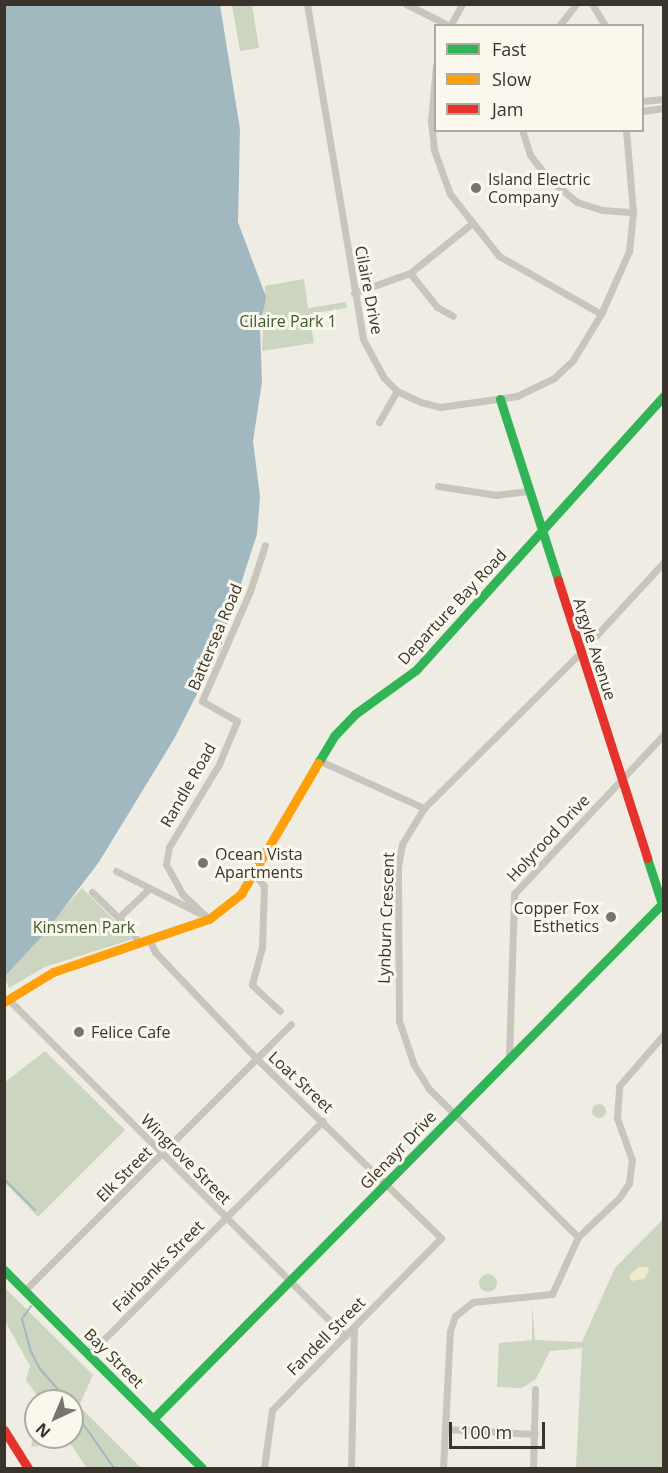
<!DOCTYPE html>
<style>
body{margin:0}
#map{position:relative;width:668px;height:1473px;overflow:hidden;background:#efece4;font-family:"Open Sans",sans-serif}
div>[style]{position:absolute}
.green>*{inset:0;background:#cbd5bf}
.round{border-radius:50%}
.sand>*{inset:0;background:#eeeacc}
.water>*{inset:0;background:#a1b8c0}
.stream>*{height:2px;margin:-1px;padding:0 1px;transform-origin:1px;border-radius:1px;background:#a1b8c0}
.street>*{height:7px;margin:-3.5px;padding:0 3.5px;transform-origin:3.5px;border-radius:3.5px;background:#c8c5bd}
.fast>*{height:9px;margin:-4.5px;padding:0 4.5px;transform-origin:4.5px;border-radius:4.5px;background:#30b455}
.slow>*{height:9px;margin:-4.5px;padding:0 4.5px;transform-origin:4.5px;border-radius:4.5px;background:#ff9f0a}
.jam>*{height:9px;margin:-4.5px;padding:0 4.5px;transform-origin:4.5px;border-radius:4.5px;background:#e5322d}
.dots>*{width:16px;height:16px;translate:-50% -50%;box-sizing:border-box;border:3px solid #faf7ed;border-radius:50%}
span{translate:-50% -50%;white-space:nowrap;text-align:center;line-height:1.15;-webkit-text-stroke:6px #faf7ed;paint-order:stroke}
.poi-label{font-size:16px;color:#39332b}
.left{translate:0 -50%;text-align:left}
.right{translate:-100% -50%;text-align:right}
.street-label{font-size:16px;color:#39332b}
.park-label{font-size:16px;color:#3e572e}
.frame{position:absolute;inset:0;border:6px solid #39332b;pointer-events:none}
.legend{position:absolute;left:434px;top:24px;width:210px;height:108px;box-sizing:border-box;background:#faf7ed;border:2px solid #ada99f;margin:0;padding:8px 10px;list-style:none;font-size:18px;color:#39332b}
.legend li{display:flex;align-items:center;gap:12px;height:30px}
.legend b{width:30px;border:2px solid #ada99f}
.north{position:absolute;left:24px;top:1389px;width:60px;height:60px;box-sizing:border-box;background:#faf7ed;border:2px solid #ada99f;border-radius:50%;rotate:224deg;font-size:16px;font-weight:700;line-height:24px;text-align:center;color:#39332b}
.north::after{content:'';display:block;margin:auto;width:21px;height:27px;background:#79746c;clip-path:polygon(50% 0,100% 100%,50% 72%,0 100%)}
.scale{position:absolute;left:449px;top:1422px;width:96px;height:27px;box-sizing:border-box;border:3px solid #39332b;border-top:0;padding-left:8px;font-size:18px;line-height:21px;white-space:nowrap;color:#39332b;-webkit-text-stroke:4px #faf7ed;paint-order:stroke}
</style>
<div id="map">
<div class="green">
<i style="clip-path:polygon(232px 5px,252px 5px,259px 48px,240px 51px)"></i>
<i style="clip-path:polygon(304px 279px,308px 308px,346px 302px,347px 308px,309px 314px,314px 343px,262px 351px,265px 286px)"></i>
<i style="clip-path:polygon(82px 888px,133px 939px,45px 967px,9px 988px,4px 975px)"></i>
<i style="clip-path:polygon(45px 1051px,125px 1130px,38px 1217px,5px 1183px,4px 1083px)"></i>
<i class="round" style="left:592px;top:1104px;width:14px;height:14px"></i>
<i style="clip-path:polygon(663px 1219px,663px 1468px,576px 1468px,582px 1348px,550px 1351px,536px 1379px,522px 1388px,497px 1387px,499px 1343px,532px 1340px,532px 1305px,535px 1340px,582px 1342px,615px 1268px)"></i>
<i class="round" style="left:479px;top:1274px;width:18px;height:18px"></i>
<i style="clip-path:polygon(4px 1287px,93px 1375px,79px 1406px,141px 1468px,87px 1468px,69px 1442px,31px 1447px,36px 1423px,36px 1437px,72px 1437px,72px 1401px,41px 1401px,26px 1380px,30px 1366px,5px 1321px)"></i>
</div>
<div class="sand">
<i style="clip-path:polygon(639px 1267px,647px 1267px,649px 1271px,644px 1279px,631px 1281px,629px 1276px)"></i>
</div>
<div class="water">
<i style="clip-path:polygon(5px 4px,220px 5px,240px 129px,238px 222px,266px 297px,260px 329px,262px 382px,253px 441px,260px 497px,257px 534px,220px 649px,174px 739px,99px 862px,44px 934px,5px 976px)"></i>
</div>
<div class="stream">
<i style="left:4px;top:1179px;width:44px;rotate:45deg"></i>
<i style="left:31px;top:1306px;width:16px;rotate:125deg"></i>
<i style="left:22px;top:1319px;width:34px;rotate:75deg"></i>
<i style="left:31px;top:1352px;width:19px;rotate:62deg"></i>
<i style="left:40px;top:1369px;width:43px;rotate:48.8deg"></i>
<i style="left:72px;top:1408px;width:73px;rotate:55deg"></i>
</div>
<div class="street">
<i style="left:307px;top:4px;width:340px;rotate:80.5deg"></i>
<i style="left:363px;top:339px;width:44px;rotate:61.7deg"></i>
<i style="left:384px;top:378px;width:18px;rotate:45deg"></i>
<i style="left:397px;top:391px;width:26px;rotate:25deg"></i>
<i style="left:421px;top:402px;width:20px;rotate:15deg"></i>
<i style="left:440px;top:407px;width:78px;rotate:-8.1deg"></i>
<i style="left:517px;top:396px;width:41px;rotate:-25.9deg"></i>
<i style="left:554px;top:378px;width:26px;rotate:-43deg"></i>
<i style="left:573px;top:360px;width:54px;rotate:-58.7deg"></i>
<i style="left:601px;top:314px;width:69px;rotate:-66deg"></i>
<i style="left:629px;top:251px;width:39px;rotate:-84deg"></i>
<i style="left:633px;top:212px;width:82px;rotate:-94.9deg"></i>
<i style="left:406px;top:4px;width:49px;rotate:26.6deg"></i>
<i style="left:450px;top:26px;width:25px;rotate:-61deg"></i>
<i style="left:592px;top:4px;width:26px;rotate:59deg"></i>
<i style="left:559px;top:26px;width:28px;rotate:-52deg"></i>
<i style="left:436px;top:65px;width:56px;rotate:95.1deg"></i>
<i style="left:431px;top:121px;width:29px;rotate:84deg"></i>
<i style="left:434px;top:150px;width:47px;rotate:70deg"></i>
<i style="left:450px;top:194px;width:79px;rotate:51.7deg"></i>
<i style="left:499px;top:256px;width:117px;rotate:29.6deg"></i>
<i style="left:642px;top:101px;width:22px;rotate:-5deg"></i>
<i style="left:642px;top:111px;width:22px;rotate:-8deg"></i>
<i style="left:522px;top:130px;width:26px;rotate:72deg"></i>
<i style="left:530px;top:155px;width:28px;rotate:52deg"></i>
<i style="left:547px;top:177px;width:39px;rotate:40deg"></i>
<i style="left:577px;top:202px;width:26px;rotate:18deg"></i>
<i style="left:602px;top:210px;width:31px;rotate:4deg"></i>
<i style="left:410px;top:273px;width:43px;rotate:51.5deg"></i>
<i style="left:437px;top:307px;width:18px;rotate:29deg"></i>
<i style="left:354px;top:293px;width:59px;rotate:-19.7deg"></i>
<i style="left:410px;top:273px;width:77px;rotate:-38.7deg"></i>
<i style="left:379px;top:422px;width:36px;rotate:-60deg"></i>
<i style="left:438px;top:486px;width:59px;rotate:8.8deg"></i>
<i style="left:496px;top:495px;width:33px;rotate:-7deg"></i>
<i style="left:318px;top:760px;width:116px;rotate:24.4deg"></i>
<i style="left:116px;top:871px;width:93px;rotate:26.8deg"></i>
<i style="left:255px;top:875px;width:14px;rotate:51deg"></i>
<i style="left:264px;top:886px;width:61px;rotate:91.9deg"></i>
<i style="left:262px;top:947px;width:39px;rotate:105deg"></i>
<i style="left:252px;top:985px;width:38px;rotate:43deg"></i>
<i style="left:92px;top:892px;width:57px;rotate:44.3deg"></i>
<i style="left:133px;top:932px;width:13px;rotate:63deg"></i>
<i style="left:119px;top:917px;width:42px;rotate:-43.1deg"></i>
<i style="left:209px;top:919px;width:35px;rotate:-137deg"></i>
<i style="left:183px;top:895px;width:35px;rotate:-119deg"></i>
<i style="left:166px;top:864px;width:17px;rotate:-80deg"></i>
<i style="left:169px;top:847px;width:97px;rotate:-58.9deg"></i>
<i style="left:219px;top:764px;width:47px;rotate:-67.3deg"></i>
<i style="left:237px;top:721px;width:40px;rotate:-150.3deg"></i>
<i style="left:202px;top:701px;width:120px;rotate:-66.4deg"></i>
<i style="left:250px;top:591px;width:48px;rotate:-71.9deg"></i>
<i style="left:150px;top:941px;width:12px;rotate:66deg"></i>
<i style="left:155px;top:952px;width:149px;rotate:46.4deg"></i>
<i style="left:258px;top:1060px;width:255px;rotate:44.2deg"></i>
<i style="left:441px;top:1238px;width:241px;rotate:134.5deg"></i>
<i style="left:272px;top:1410px;width:59px;rotate:97.9deg"></i>
<i style="left:8px;top:999px;width:477px;rotate:45deg"></i>
<i style="left:509px;top:1057px;width:163px;rotate:-88.2deg"></i>
<i style="left:514px;top:894px;width:219px;rotate:-46.8deg"></i>
<i style="left:578px;top:1237px;width:210px;rotate:-135.2deg"></i>
<i style="left:429px;top:1089px;width:28px;rotate:-122deg"></i>
<i style="left:414px;top:1065px;width:46px;rotate:-108.8deg"></i>
<i style="left:399px;top:1021px;width:154px;rotate:-90.4deg"></i>
<i style="left:398px;top:867px;width:23px;rotate:-80deg"></i>
<i style="left:402px;top:844px;width:42px;rotate:-58.6deg"></i>
<i style="left:424px;top:808px;width:220px;rotate:-44.8deg"></i>
<i style="left:580px;top:653px;width:124px;rotate:-47.3deg"></i>
<i style="left:25px;top:1290px;width:376px;rotate:-45deg"></i>
<i style="left:89px;top:1354px;width:330px;rotate:-44.9deg"></i>
<i style="left:446px;top:1429px;width:89px;rotate:3.2deg"></i>
<i style="left:351px;top:1468px;width:141px;rotate:-88.8deg"></i>
<i style="left:443px;top:1468px;width:137px;rotate:-87.1deg"></i>
<i style="left:450px;top:1331px;width:16px;rotate:-72deg"></i>
<i style="left:455px;top:1316px;width:23px;rotate:-38deg"></i>
<i style="left:473px;top:1302px;width:79px;rotate:-5.8deg"></i>
<i style="left:552px;top:1294px;width:63px;rotate:-65.5deg"></i>
<i style="left:578px;top:1237px;width:57px;rotate:-43.6deg"></i>
<i style="left:619px;top:1198px;width:18px;rotate:-56deg"></i>
<i style="left:629px;top:1183px;width:23px;rotate:-83deg"></i>
<i style="left:632px;top:1160px;width:45px;rotate:-109.7deg"></i>
<i style="left:617px;top:1118px;width:32px;rotate:-86deg"></i>
<i style="left:619px;top:1086px;width:69px;rotate:-49.1deg"></i>
<i style="left:533px;top:1468px;width:79px;rotate:-88.5deg"></i>
</div>
<div class="fast">
<i style="left:500px;top:399px;width:190px;rotate:72.2deg"></i>
<i style="left:318px;top:763px;width:31px;rotate:-59deg"></i>
<i style="left:334px;top:736px;width:30px;rotate:-46deg"></i>
<i style="left:355px;top:714px;width:75px;rotate:-35.8deg"></i>
<i style="left:416px;top:670px;width:370px;rotate:-47.9deg"></i>
<i style="left:4px;top:1270px;width:280px;rotate:45deg"></i>
<i style="left:153px;top:1419px;width:724px;rotate:-45.34deg"></i>
<i style="left:662px;top:904px;width:48px;rotate:-108.1deg"></i>
</div>
<div class="slow">
<i style="left:4px;top:1002px;width:57px;rotate:-31.5deg"></i>
<i style="left:53px;top:972px;width:165px;rotate:-18.8deg"></i>
<i style="left:209px;top:919px;width:41px;rotate:-38deg"></i>
<i style="left:241px;top:894px;width:152px;rotate:-59.6deg"></i>
</div>
<div class="jam">
<i style="left:558px;top:580px;width:292px;rotate:72.2deg"></i>
<i style="left:4px;top:1430px;width:45px;rotate:57.7deg"></i>
</div>
<div class="dots">
<i style="left:476px;top:188px;background:#79746c"></i>
<i style="left:203px;top:863px;background:#79746c"></i>
<i style="left:611px;top:917px;background:#79746c"></i>
<i style="left:79px;top:1032px;background:#79746c"></i>
</div>
<div class="poi-label">
<span class="left" style="left:488px;top:188px">Island Electric<br>Company</span>
<span class="left" style="left:215px;top:863px">Ocean Vista<br>Apartments</span>
<span class="right" style="left:599px;top:917px">Copper Fox<br>Esthetics</span>
<span class="left" style="left:91px;top:1032px">Felice Cafe</span>
</div>
<div class="street-label">
<span style="left:369px;top:290px;rotate:79deg">Cilaire Drive</span>
<span style="left:452px;top:607px;rotate:-47deg">Departure Bay Road</span>
<span style="left:215px;top:637px;rotate:-67deg">Battersea Road</span>
<span style="left:595px;top:649px;rotate:72deg">Argyle Avenue</span>
<span style="left:188px;top:785px;rotate:-60deg">Randle Road</span>
<span style="left:548px;top:838px;rotate:-47deg">Holyrood Drive</span>
<span style="left:386px;top:918px;rotate:-88deg">Lynburn Crescent</span>
<span style="left:301px;top:1082px;rotate:43deg">Loat Street</span>
<span style="left:398px;top:1150px;rotate:-46deg">Glenayr Drive</span>
<span style="left:186px;top:1159px;rotate:45deg">Wingrove Street</span>
<span style="left:124px;top:1174px;rotate:-45deg">Elk Street</span>
<span style="left:158px;top:1266px;rotate:-45deg">Fairbanks Street</span>
<span style="left:326px;top:1336px;rotate:-45deg">Fandell Street</span>
<span style="left:114px;top:1358px;rotate:45deg">Bay Street</span>
</div>
<div class="park-label">
<span style="left:288px;top:321px">Cilaire Park 1</span>
<span style="left:84px;top:927px">Kinsmen Park</span>
</div>
<div class="frame"></div>
<ul class="legend">
<li><b style="height:8px;background:#30b455"></b>Fast</li>
<li><b style="height:8px;background:#ff9f0a"></b>Slow</li>
<li><b style="height:8px;background:#e5322d"></b>Jam</li>
</ul>
<div class="north">N</div>
<div class="scale">100 m</div>
</div>
